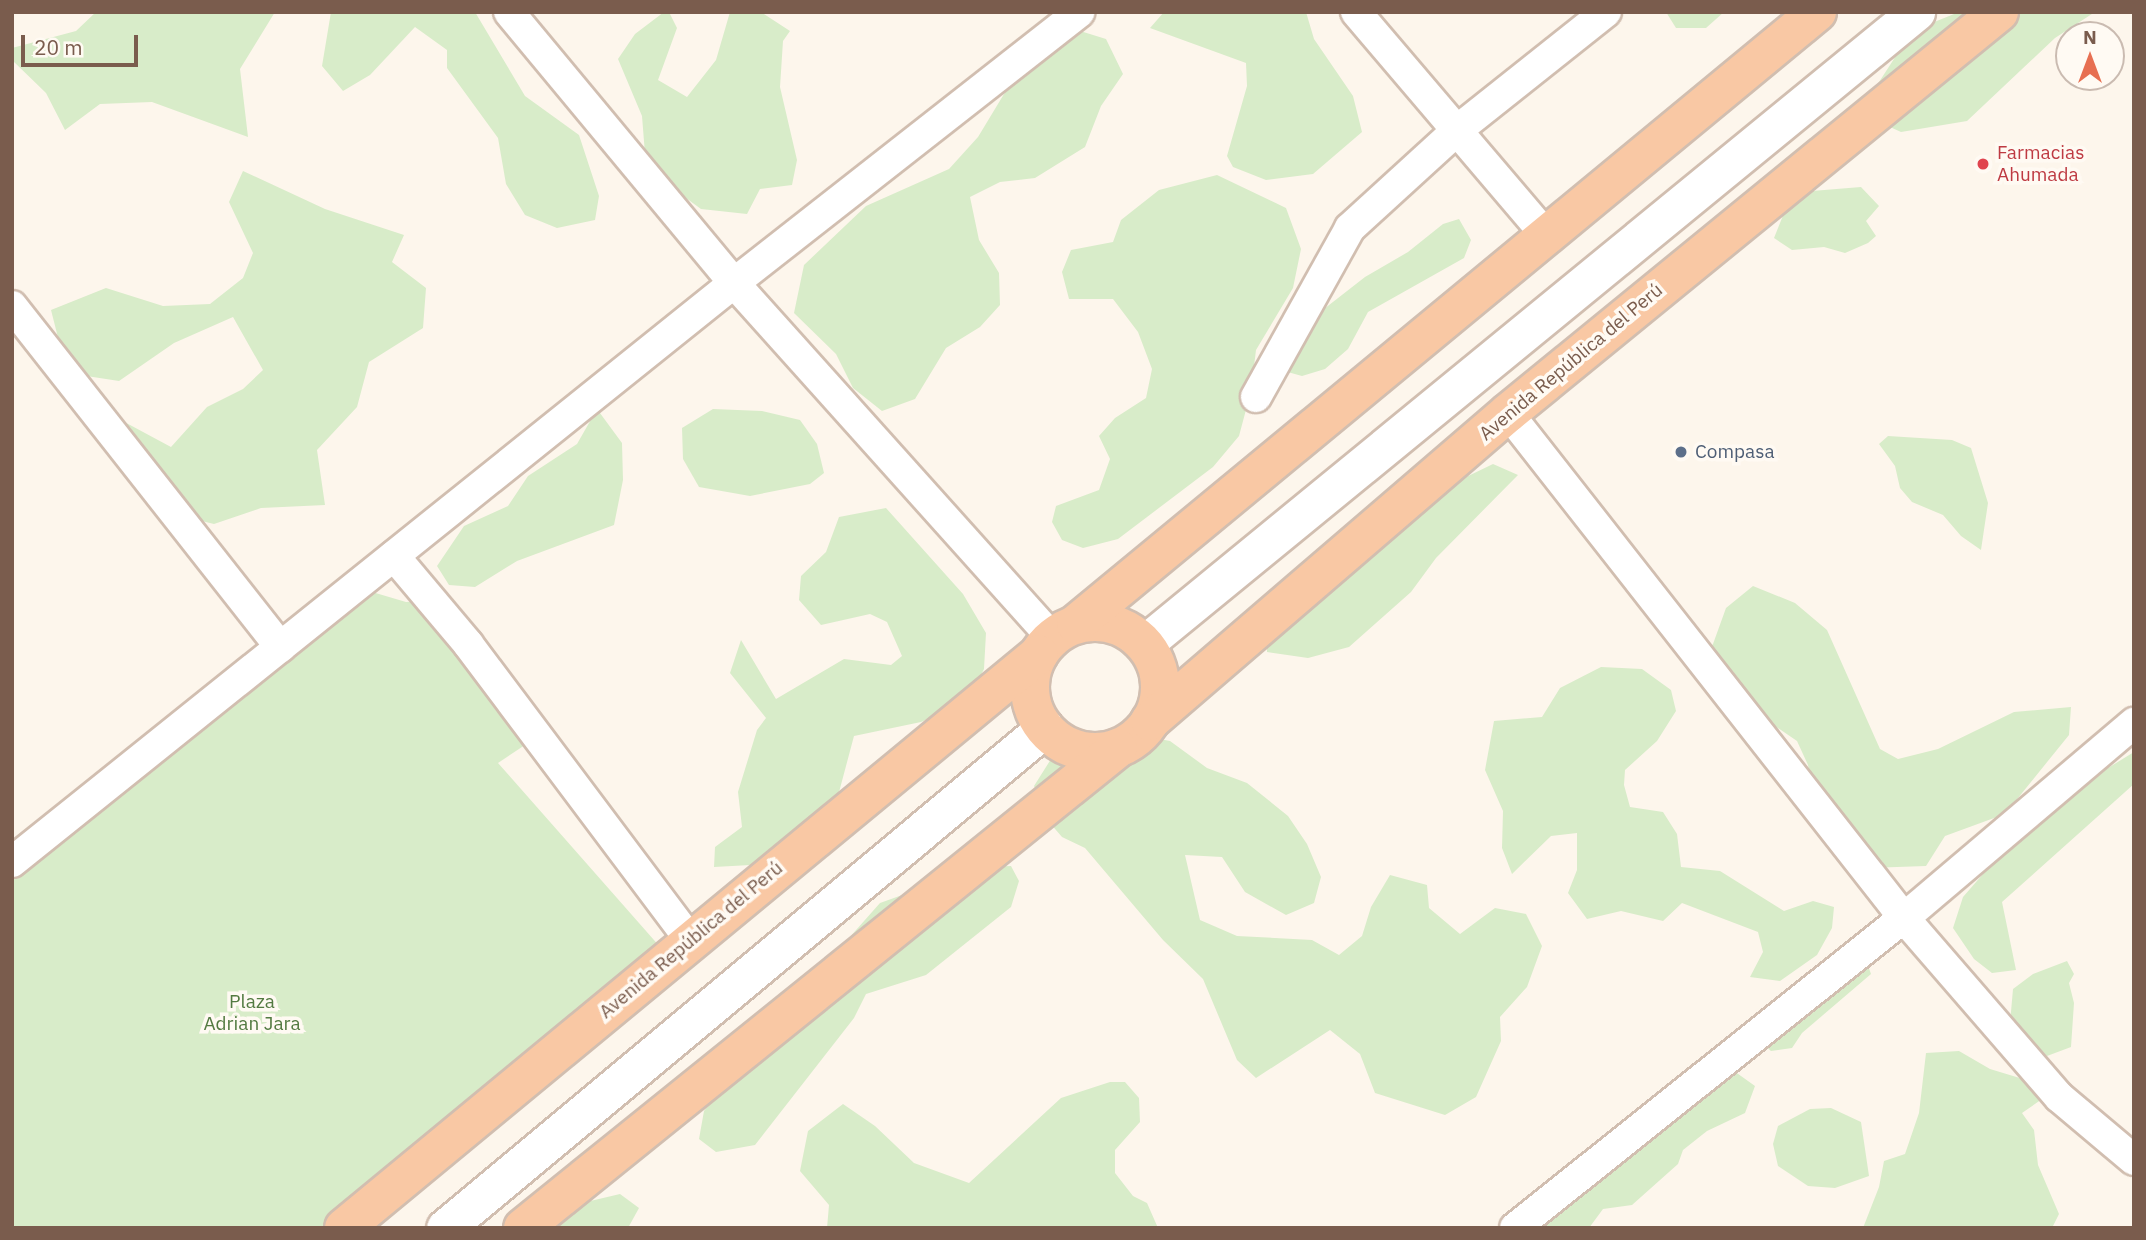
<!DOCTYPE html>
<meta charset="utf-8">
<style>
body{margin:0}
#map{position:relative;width:2146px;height:1240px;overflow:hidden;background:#fdf6ec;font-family:"IBM Plex Sans",sans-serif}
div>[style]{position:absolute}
.green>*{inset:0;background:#d8ecc9}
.roads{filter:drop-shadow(2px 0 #d1beb0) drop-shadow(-2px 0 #d1beb0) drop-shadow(0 2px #d1beb0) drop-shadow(0 -2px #d1beb0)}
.minor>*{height:30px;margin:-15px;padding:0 15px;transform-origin:15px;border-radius:15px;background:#fff}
.tertiary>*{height:37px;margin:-18.5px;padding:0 18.5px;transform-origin:18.5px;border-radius:18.5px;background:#fff}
.trunk>*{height:38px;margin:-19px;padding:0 19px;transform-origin:19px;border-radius:19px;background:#f9c8a4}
.trunk>.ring{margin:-19px;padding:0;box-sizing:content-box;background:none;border:38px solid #f9c8a4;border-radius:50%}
.dots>*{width:19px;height:19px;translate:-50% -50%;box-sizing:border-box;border:4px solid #fffaf3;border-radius:50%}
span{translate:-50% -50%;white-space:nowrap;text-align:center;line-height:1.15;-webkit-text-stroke:7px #fffaf3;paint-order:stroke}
.health-label{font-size:19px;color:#be3a42}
.left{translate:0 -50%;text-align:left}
.street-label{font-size:19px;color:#7a5c4d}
.service-label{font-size:19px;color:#4e5e75}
.park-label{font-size:19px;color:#537a41}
.frame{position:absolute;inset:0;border:14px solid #7a5c4d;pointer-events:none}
.north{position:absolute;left:2055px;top:21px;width:70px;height:70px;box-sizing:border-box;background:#fffaf3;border:2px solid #cabbb1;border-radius:50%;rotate:0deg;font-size:19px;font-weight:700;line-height:28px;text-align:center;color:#7a5c4d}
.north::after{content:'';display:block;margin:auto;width:24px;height:32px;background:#e76f51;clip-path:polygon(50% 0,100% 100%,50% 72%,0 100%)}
.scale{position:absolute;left:21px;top:35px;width:117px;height:32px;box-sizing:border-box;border:4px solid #7a5c4d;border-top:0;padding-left:9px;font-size:21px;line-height:24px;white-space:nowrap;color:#7a5c4d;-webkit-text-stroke:5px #fffaf3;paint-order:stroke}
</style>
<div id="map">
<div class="green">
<i style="clip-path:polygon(96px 12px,275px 12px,240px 69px,248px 137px,152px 102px,100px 104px,65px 130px,46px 93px,12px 60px,12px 48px,76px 31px)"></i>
<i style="clip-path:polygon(331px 12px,475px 12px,525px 96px,579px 135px,599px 196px,595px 220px,557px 228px,525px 215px,506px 184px,498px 138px,447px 68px,447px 50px,415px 27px,370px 75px,343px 91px,322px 66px)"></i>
<i style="clip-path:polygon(664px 12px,669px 12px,677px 28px,658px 80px,687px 97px,716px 60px,730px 12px,761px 12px,790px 31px,783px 41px,780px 87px,797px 160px,792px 185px,760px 189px,747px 214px,701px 209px,664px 182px,645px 154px,642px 116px,618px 59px,635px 34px)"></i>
<i style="clip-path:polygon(1164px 12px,1306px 12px,1314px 39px,1353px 96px,1362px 132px,1313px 174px,1266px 180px,1233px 167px,1227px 156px,1247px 86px,1246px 63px,1150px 28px)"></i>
<i style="clip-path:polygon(1666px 12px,1724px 12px,1706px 28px,1676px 28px)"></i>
<i style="clip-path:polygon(1959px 12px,2095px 12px,2055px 38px,1967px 121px,1901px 132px,1859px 113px,1912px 31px)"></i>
<i style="clip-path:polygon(1064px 26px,1106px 39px,1123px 74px,1101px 106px,1085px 147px,1035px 178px,1000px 182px,970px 197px,979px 240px,999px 273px,1000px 305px,980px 327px,946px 348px,915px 399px,882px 411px,853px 388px,836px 354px,794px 313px,804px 265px,866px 206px,949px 169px,978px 137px,1004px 94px)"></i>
<i style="clip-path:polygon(243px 171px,325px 209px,404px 235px,392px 262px,426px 288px,423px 328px,369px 362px,357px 407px,317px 450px,325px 505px,261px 508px,214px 524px,157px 510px,117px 418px,171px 447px,207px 407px,243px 389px,263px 370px,233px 317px,174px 343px,119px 381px,67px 373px,51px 310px,106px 288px,163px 306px,210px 304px,243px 278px,253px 253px,229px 202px)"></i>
<i style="clip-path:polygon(1217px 175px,1286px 208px,1301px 249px,1293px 288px,1256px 350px,1251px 391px,1239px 436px,1213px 467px,1118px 539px,1083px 548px,1062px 540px,1052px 522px,1056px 506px,1099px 490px,1110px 459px,1099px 436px,1115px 418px,1146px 398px,1152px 369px,1138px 332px,1113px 299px,1069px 299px,1062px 272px,1071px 250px,1113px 242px,1121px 220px,1159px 190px)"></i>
<i style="clip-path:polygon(1861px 187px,1879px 206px,1866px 221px,1876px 236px,1868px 243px,1845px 253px,1824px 247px,1792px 250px,1774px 238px,1790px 198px,1812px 191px)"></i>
<i style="clip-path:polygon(1459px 219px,1471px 240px,1464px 258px,1368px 312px,1348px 349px,1325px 369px,1302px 376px,1284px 371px,1306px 323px,1365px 277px,1408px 252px,1443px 224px)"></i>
<i style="clip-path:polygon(597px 409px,622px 443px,623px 480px,614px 525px,517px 561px,475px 587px,449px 585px,437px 566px,464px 526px,508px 506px,528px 476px,577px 444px)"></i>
<i style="clip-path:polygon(713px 409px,762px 411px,800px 420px,817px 444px,824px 473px,810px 484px,750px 496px,699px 487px,683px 459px,682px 428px)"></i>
<i style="clip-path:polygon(1888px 436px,1952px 440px,1971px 448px,1988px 503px,1981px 550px,1961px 536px,1943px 515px,1912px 502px,1900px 488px,1895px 466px,1879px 444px)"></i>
<i style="clip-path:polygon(1493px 464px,1518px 475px,1436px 558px,1411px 592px,1349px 647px,1308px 658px,1267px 652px,1266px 616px,1462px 479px)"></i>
<i style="clip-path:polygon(886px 508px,963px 594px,986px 633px,984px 669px,968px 701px,921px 722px,854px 736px,834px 811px,785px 863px,714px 867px,715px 847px,742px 827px,738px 792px,757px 730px,766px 718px,730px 673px,741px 640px,776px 699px,844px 659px,891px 665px,902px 656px,887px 622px,870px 614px,821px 625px,799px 600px,801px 576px,826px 552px,839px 517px)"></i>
<i style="clip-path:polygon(1753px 586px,1795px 603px,1827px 630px,1880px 749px,1898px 759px,1938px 749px,2014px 712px,2071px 707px,2069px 735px,2005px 814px,1945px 836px,1926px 866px,1868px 868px,1822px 838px,1808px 765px,1797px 741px,1694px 671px,1713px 644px,1726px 608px)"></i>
<i style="clip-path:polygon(362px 589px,406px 602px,425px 601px,528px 743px,498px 763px,661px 948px,326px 1228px,12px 1228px,12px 874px)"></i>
<i style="clip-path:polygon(1601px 667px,1642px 669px,1671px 690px,1676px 711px,1657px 741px,1625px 770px,1624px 785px,1630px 807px,1663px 812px,1677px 834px,1681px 867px,1720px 871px,1784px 911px,1813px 901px,1834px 907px,1832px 928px,1817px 955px,1780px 981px,1750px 977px,1763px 952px,1758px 932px,1682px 903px,1663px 921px,1621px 911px,1587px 919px,1568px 893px,1577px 870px,1577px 833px,1551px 836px,1512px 874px,1502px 848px,1503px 811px,1485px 770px,1494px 721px,1542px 717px,1560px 688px)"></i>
<i style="clip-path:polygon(1117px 731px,1170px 741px,1207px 768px,1247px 783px,1288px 816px,1307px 844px,1321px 877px,1314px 903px,1286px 915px,1245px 892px,1222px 857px,1185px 855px,1200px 920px,1237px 936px,1312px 940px,1339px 955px,1362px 936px,1371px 907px,1390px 875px,1427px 885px,1429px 908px,1460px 934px,1495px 908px,1526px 914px,1542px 946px,1527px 987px,1500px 1017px,1501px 1041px,1476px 1097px,1445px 1115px,1375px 1093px,1360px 1054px,1330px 1030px,1256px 1078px,1237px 1060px,1203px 979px,1163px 940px,1085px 848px,1062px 837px,1049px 822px,1034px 786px,1058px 748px)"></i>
<i style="clip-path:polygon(2134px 752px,2134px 784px,2002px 902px,2016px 970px,1992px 973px,1974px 959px,1953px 928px,1963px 897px,2038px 811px)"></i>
<i style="clip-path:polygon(1011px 866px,1019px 881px,1011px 907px,926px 975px,866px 994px,854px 1018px,755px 1145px,716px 1152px,699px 1139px,704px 1111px,722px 1087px,752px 1071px,763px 1035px,880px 903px,905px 894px,930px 900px,988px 867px)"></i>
<i style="clip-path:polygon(1866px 960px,1871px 974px,1802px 1033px,1792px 1048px,1771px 1051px,1764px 1045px)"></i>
<i style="clip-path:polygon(2067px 961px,2074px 974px,2069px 983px,2074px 1003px,2071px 1047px,2047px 1056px,2010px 1023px,2013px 989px,2033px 974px)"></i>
<i style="clip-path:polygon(1959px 1051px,1990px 1069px,2023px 1079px,2045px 1097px,2022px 1113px,2034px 1130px,2038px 1165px,2059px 1214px,2052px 1228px,1863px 1228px,1879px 1187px,1884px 1161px,1905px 1154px,1919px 1113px,1926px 1053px)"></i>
<i style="clip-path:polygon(1734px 1071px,1755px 1086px,1745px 1113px,1707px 1131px,1683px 1150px,1678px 1164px,1632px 1205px,1603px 1209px,1589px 1228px,1532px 1228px)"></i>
<i style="clip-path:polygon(1110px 1082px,1125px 1082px,1139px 1098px,1140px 1122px,1115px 1150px,1115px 1173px,1133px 1196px,1147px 1203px,1158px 1228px,827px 1228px,829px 1205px,800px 1171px,808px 1131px,843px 1104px,875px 1126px,914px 1163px,969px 1183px,1061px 1098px)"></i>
<i style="clip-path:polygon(1831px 1108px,1861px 1122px,1869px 1176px,1835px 1188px,1808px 1186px,1778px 1166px,1773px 1144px,1778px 1126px,1810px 1109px)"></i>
<i style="clip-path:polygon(620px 1194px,639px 1208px,628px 1228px,503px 1228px,527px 1216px)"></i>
</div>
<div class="roads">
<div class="minor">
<i style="left:509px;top:12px;width:352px;rotate:50.3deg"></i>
<i style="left:734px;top:283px;width:477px;rotate:48.1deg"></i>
<i style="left:1356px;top:12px;width:292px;rotate:49.6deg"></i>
<i style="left:12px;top:306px;width:434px;rotate:51.8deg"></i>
<i style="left:1256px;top:397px;width:193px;rotate:-60.9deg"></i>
<i style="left:1350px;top:228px;width:142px;rotate:-42.4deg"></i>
<i style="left:1455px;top:132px;width:193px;rotate:-38.5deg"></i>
<i style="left:1508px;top:413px;width:642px;rotate:51.9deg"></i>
<i style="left:1904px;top:918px;width:237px;rotate:49.1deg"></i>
<i style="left:2059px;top:1097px;width:98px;rotate:40deg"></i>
<i style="left:394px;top:556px;width:115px;rotate:49.9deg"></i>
<i style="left:468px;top:644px;width:370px;rotate:53.1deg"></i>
<i style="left:12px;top:862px;width:925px;rotate:-38.73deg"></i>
<i style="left:734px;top:283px;width:439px;rotate:-38.1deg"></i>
<i style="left:1515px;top:1228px;width:497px;rotate:-38.6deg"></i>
<i style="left:1904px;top:918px;width:302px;rotate:-40.3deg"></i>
</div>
<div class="tertiary">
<i style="left:1144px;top:644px;width:998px;rotate:-39.31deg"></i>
<i style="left:445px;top:1228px;width:781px;rotate:-39.81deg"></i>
</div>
<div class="trunk">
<i class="ring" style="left:1030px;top:622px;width:92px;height:92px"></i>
<i style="left:1076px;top:624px;width:961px;rotate:-39.55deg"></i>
<i style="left:1150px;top:721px;width:472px;rotate:-40.7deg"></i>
<i style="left:1508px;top:413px;width:634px;rotate:-39.24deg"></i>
<i style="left:344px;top:1228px;width:901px;rotate:-39.55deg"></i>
<i style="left:523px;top:1228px;width:764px;rotate:-38.89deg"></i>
</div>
</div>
<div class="dots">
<i style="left:1983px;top:164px;background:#e0444e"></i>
<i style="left:1681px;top:452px;background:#5c6f8a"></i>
</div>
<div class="health-label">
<span class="left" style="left:1997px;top:164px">Farmacias<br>Ahumada</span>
</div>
<div class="street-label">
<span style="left:1571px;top:362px;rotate:-40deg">Avenida República del Perú</span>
<span style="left:691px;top:940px;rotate:-40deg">Avenida República del Perú</span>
</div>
<div class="service-label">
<span class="left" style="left:1695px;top:452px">Compasa</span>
</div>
<div class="park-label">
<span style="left:252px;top:1013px">Plaza<br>Adrian Jara</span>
</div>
<div class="frame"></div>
<div class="north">N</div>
<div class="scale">20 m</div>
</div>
